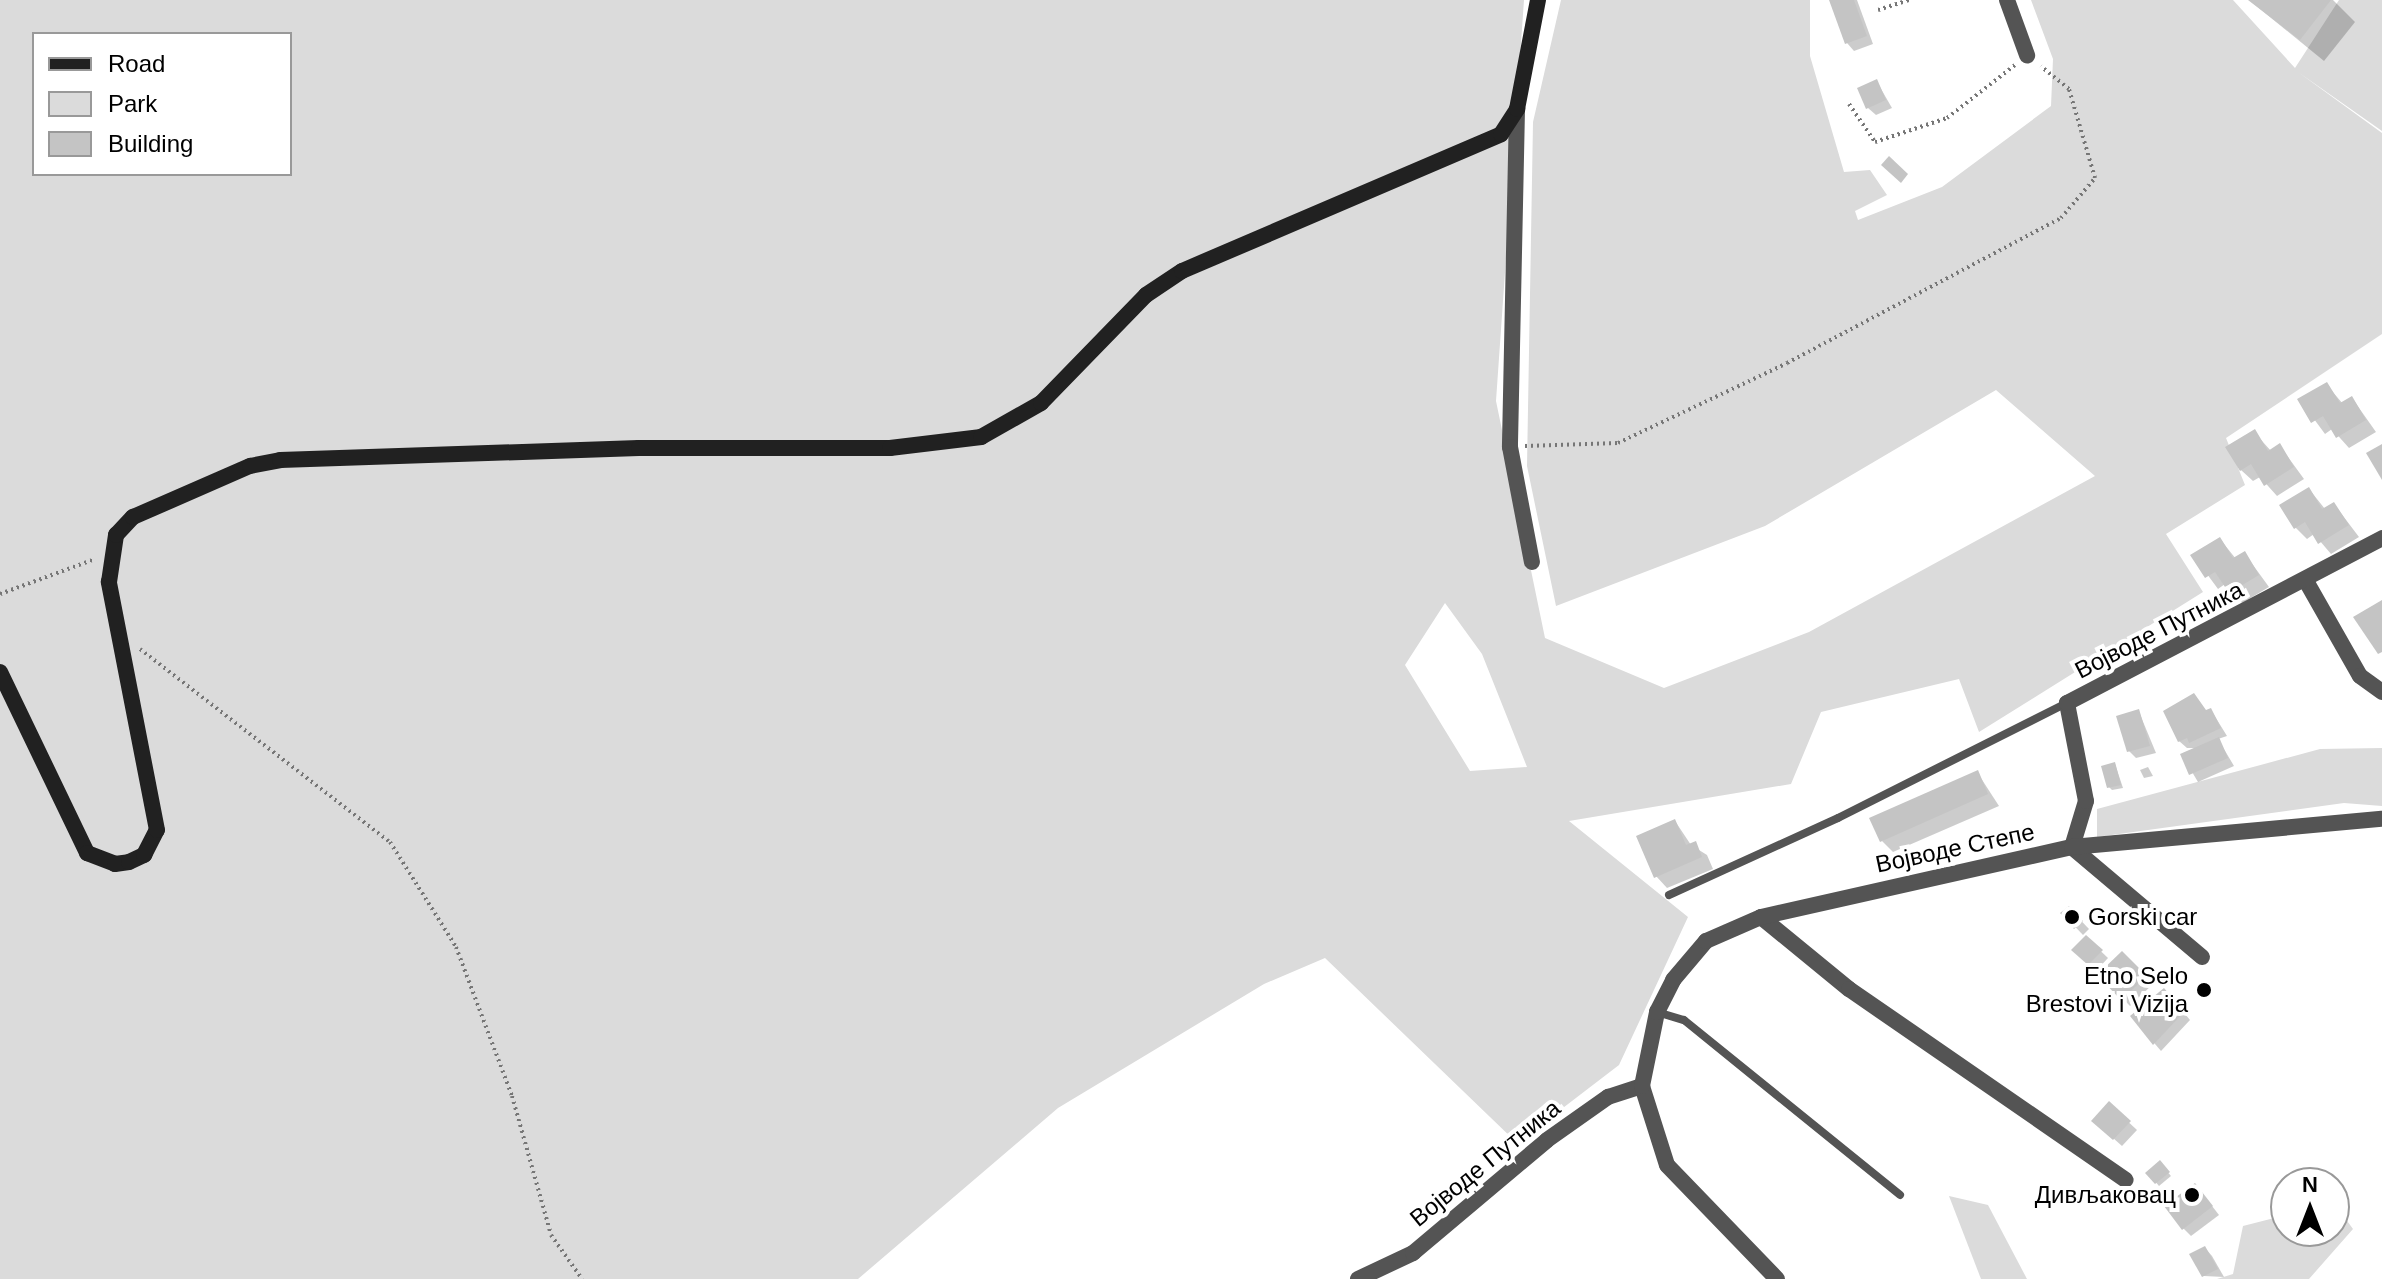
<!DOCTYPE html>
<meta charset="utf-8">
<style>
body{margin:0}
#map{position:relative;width:2382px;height:1279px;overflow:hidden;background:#fff;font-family:Helvetica,sans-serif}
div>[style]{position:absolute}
.green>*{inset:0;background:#dbdbdb}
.shadow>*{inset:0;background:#0003}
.building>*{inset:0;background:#c4c4c4}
.path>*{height:4px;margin-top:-2px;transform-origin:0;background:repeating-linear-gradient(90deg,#767676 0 2px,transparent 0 6px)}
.lane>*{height:8px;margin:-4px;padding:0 4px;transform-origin:4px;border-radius:4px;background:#545454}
.street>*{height:16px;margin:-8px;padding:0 8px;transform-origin:8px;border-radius:8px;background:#545454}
.secondary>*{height:16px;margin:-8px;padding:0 8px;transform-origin:8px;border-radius:8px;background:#212121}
.dots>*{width:22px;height:22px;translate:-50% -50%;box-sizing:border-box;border:4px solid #fff;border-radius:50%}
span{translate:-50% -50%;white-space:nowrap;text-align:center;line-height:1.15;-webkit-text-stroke:8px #fff;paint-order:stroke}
.street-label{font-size:24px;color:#000}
.poi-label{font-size:24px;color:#000}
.left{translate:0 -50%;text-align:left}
.right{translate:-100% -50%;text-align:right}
.legend{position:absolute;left:32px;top:32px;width:260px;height:144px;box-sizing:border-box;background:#fff;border:2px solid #999;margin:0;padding:10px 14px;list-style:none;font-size:24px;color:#000}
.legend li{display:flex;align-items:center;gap:16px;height:40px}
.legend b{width:40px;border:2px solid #999}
.north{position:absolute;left:2270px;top:1167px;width:80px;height:80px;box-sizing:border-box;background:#fff;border:2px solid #999;border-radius:50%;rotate:0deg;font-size:22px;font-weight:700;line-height:32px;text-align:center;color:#000}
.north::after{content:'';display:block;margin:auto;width:28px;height:36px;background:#000;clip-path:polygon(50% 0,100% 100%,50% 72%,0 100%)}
</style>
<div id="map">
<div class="green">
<i style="clip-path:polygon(evenodd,0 0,1524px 0,1496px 401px,1545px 638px,1664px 688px,1809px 632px,2095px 476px,1996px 390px,1765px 526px,1556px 606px,1527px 466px,1533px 122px,1561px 0,1810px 0,1810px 56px,1844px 172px,1870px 170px,1887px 195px,1855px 211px,1858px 220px,1942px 187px,2051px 106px,2053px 59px,2031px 0,2233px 0,2295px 68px,2339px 0,2382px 0,2382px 131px,2298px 72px,2382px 133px,2382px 334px,2226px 438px,2245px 485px,2166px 534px,2203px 592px,1979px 732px,1959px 679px,1821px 712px,1791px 784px,1569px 821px,1688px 917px,1619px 1065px,1517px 1143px,1325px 958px,1264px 984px,1058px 1108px,858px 1279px,0 1279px,0 0,34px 34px,290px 34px,290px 174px,34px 174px,34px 34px,0 0,1445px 603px,1482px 654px,1527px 767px,1470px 771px,1405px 665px,1445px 603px)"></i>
<i style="clip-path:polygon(2382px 748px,2382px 806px,2344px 803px,2097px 837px,2097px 809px,2320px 749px)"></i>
<i style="clip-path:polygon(1949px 1196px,1988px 1205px,2027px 1279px,1981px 1279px)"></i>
<i style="clip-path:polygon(2334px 1203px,2353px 1229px,2309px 1279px,2217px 1279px,2233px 1274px,2243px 1226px,2286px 1215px,2286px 1231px,2334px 1231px)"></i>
</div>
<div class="shadow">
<i style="clip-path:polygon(1832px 0,1857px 0,1873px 44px,1854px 51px,1847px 43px)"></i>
<i style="clip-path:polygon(2249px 0,2333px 0,2355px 22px,2324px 61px)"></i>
<i style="clip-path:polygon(1877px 82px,1892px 108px,1876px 115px,1868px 108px)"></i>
<i style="clip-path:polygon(2326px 384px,2343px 404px,2352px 398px,2376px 432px,2349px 448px,2332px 429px,2325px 434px,2300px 400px)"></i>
<i style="clip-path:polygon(2254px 432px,2271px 451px,2280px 446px,2304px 479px,2277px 496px,2260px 477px,2253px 481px,2241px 470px)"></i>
<i style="clip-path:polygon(2309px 489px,2325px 509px,2334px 504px,2359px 537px,2331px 554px,2314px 534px,2307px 539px,2295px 527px)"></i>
<i style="clip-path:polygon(2220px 539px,2236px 559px,2245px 554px,2269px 587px,2242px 603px,2225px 584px,2218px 589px,2193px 555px)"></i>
<i style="clip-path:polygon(2211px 710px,2227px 736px,2218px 739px,2234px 766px,2198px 782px,2182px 755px,2198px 748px,2187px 748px,2179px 741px)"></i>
<i style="clip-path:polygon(2139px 712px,2156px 753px,2136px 758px,2129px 751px)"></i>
<i style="clip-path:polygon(2115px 764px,2123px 788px,2112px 790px,2109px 787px)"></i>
<i style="clip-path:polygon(2148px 767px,2153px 776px,2144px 778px,2140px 770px)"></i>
<i style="clip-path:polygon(1977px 772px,1999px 806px,1893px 852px,1882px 841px)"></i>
<i style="clip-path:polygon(1675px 821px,1691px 845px,1707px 855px,1713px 869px,1667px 888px,1656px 876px)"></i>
<i style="clip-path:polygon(2069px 908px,2089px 929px,2083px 935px,2063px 914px)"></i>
<i style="clip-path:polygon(2086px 937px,2108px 958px,2096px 971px,2074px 950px)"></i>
<i style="clip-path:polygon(2122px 954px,2153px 984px,2130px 1006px,2100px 975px)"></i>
<i style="clip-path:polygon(2172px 998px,2190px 1020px,2161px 1051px,2132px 1017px)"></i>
<i style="clip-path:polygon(2109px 1104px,2137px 1130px,2122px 1146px,2094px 1121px)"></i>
<i style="clip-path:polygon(2160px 1163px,2171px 1176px,2159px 1186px,2148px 1173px)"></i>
<i style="clip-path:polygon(2202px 1193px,2219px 1215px,2191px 1236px,2183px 1228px)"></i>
<i style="clip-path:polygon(2205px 1248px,2212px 1256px,2224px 1277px,2204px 1276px,2192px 1255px)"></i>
</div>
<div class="building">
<i style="clip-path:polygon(1829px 0,1854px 0,1867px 36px,1845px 44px)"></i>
<i style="clip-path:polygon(2248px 0,2331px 0,2300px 40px)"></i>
<i style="clip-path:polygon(1877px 79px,1886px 100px,1866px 109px,1857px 88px)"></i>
<i style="clip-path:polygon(1889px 156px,1908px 174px,1901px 183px,1881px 165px)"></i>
<i style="clip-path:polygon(2327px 382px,2340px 403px,2352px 396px,2366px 420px,2336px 438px,2323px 416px,2311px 423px,2297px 399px)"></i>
<i style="clip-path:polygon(2255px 429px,2268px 451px,2280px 443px,2294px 467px,2264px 486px,2251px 464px,2240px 471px,2225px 447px)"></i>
<i style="clip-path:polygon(2382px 444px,2382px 480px,2366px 453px)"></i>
<i style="clip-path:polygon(2309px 487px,2322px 509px,2334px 502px,2349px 525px,2318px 544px,2305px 522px,2294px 529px,2279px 505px)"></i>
<i style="clip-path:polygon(2220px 537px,2233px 558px,2245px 551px,2259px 575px,2229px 593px,2215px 572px,2205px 578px,2190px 555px)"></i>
<i style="clip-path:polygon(2382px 600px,2382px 652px,2378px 654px,2353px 617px)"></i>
<i style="clip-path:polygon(2194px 693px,2206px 710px,2211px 708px,2221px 728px,2189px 743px,2187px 738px,2178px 742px,2163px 711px)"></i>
<i style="clip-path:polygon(2139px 709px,2150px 746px,2127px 752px,2116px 716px)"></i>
<i style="clip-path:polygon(2219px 737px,2228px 758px,2189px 775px,2180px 754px)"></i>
<i style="clip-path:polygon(2115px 762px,2121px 785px,2107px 788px,2101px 766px)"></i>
<i style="clip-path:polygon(1978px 770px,1988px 794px,1880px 842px,1869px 818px)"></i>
<i style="clip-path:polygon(1675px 819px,1686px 845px,1696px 841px,1702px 857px,1654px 878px,1636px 836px)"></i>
<i style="clip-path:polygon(2069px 906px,2083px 921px,2074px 929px,2060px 913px)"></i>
<i style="clip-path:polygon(2086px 935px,2103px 950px,2088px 965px,2071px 950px)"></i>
<i style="clip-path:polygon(2122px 951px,2147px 976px,2121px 1000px,2097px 975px)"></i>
<i style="clip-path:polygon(2164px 988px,2184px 1012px,2153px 1045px,2130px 1016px)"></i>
<i style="clip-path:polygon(2109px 1101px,2131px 1121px,2113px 1140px,2091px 1121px)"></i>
<i style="clip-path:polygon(2160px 1160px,2170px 1172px,2155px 1184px,2145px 1173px)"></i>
<i style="clip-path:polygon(2195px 1183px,2213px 1206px,2182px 1230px,2164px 1206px)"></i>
<i style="clip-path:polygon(2205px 1246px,2218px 1269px,2202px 1277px,2189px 1254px)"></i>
</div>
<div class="path">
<i style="left:1878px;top:10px;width:33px;rotate:-18deg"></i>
<i style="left:1849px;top:104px;width:46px;rotate:55.6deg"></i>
<i style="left:1875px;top:142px;width:76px;rotate:-18.4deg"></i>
<i style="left:1947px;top:118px;width:86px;rotate:-37.9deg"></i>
<i style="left:1525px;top:446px;width:93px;rotate:-1.8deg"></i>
<i style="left:1618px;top:443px;width:187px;rotate:-25.3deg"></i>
<i style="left:1787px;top:363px;width:310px;rotate:-27.9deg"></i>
<i style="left:2061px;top:218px;width:52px;rotate:-49.6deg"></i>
<i style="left:2095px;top:178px;width:93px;rotate:-106.3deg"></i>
<i style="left:2069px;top:89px;width:36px;rotate:-141deg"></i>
<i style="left:0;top:594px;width:101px;rotate:-20.2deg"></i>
<i style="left:140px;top:649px;width:316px;rotate:37.7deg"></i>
<i style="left:390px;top:842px;width:124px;rotate:57.8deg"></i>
<i style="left:456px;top:947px;width:159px;rotate:69.4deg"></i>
<i style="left:512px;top:1096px;width:144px;rotate:74.3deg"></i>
<i style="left:551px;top:1235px;width:54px;rotate:54.8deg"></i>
</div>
<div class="lane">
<i style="left:1669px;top:895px;width:186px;rotate:-24.5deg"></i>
<i style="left:1838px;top:818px;width:256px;rotate:-26.7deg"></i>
<i style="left:1657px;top:1012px;width:28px;rotate:17deg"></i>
<i style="left:1684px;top:1020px;width:278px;rotate:39deg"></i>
</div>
<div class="street">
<i style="left:2007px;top:0;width:59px;rotate:70deg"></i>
<i style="left:1517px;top:109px;width:338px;rotate:91.2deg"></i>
<i style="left:1510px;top:447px;width:117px;rotate:79.2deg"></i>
<i style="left:2306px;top:581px;width:109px;rotate:60.4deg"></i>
<i style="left:2360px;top:676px;width:27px;rotate:36deg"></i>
<i style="left:1761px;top:917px;width:114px;rotate:39.3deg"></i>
<i style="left:1849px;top:989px;width:336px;rotate:34.6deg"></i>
<i style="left:2202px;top:957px;width:170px;rotate:-139.8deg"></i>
<i style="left:2072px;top:847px;width:48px;rotate:-73.1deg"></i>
<i style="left:2086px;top:801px;width:100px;rotate:-101deg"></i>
<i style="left:2067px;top:703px;width:356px;rotate:-27.6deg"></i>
<i style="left:1358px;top:1279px;width:61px;rotate:-25.3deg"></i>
<i style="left:1413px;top:1253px;width:175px;rotate:-40.1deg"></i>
<i style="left:1547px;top:1140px;width:75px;rotate:-35.2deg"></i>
<i style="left:1608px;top:1097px;width:36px;rotate:-18deg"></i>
<i style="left:1777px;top:1279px;width:158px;rotate:-134deg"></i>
<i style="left:1667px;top:1165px;width:83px;rotate:-107.6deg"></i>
<i style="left:1642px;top:1086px;width:76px;rotate:-78.5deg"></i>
<i style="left:1657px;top:1012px;width:36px;rotate:-63deg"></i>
<i style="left:1673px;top:980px;width:51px;rotate:-49.8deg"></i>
<i style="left:1706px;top:941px;width:60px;rotate:-23.6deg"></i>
<i style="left:1761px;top:917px;width:319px;rotate:-12.7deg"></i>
<i style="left:2072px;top:847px;width:311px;rotate:-5.2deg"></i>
</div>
<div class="secondary">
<i style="left:0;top:672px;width:201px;rotate:64.3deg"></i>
<i style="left:87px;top:853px;width:30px;rotate:21deg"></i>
<i style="left:115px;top:864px;width:14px;rotate:-8deg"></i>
<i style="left:129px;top:862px;width:17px;rotate:-25deg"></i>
<i style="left:144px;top:855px;width:28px;rotate:-63deg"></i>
<i style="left:157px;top:830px;width:253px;rotate:-101deg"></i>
<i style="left:109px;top:582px;width:48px;rotate:-81.5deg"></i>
<i style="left:116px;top:535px;width:25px;rotate:-47deg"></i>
<i style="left:133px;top:517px;width:128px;rotate:-23.6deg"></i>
<i style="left:250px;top:466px;width:31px;rotate:-11deg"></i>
<i style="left:280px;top:460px;width:359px;rotate:-1.9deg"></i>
<i style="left:639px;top:448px;width:251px"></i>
<i style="left:890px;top:448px;width:92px;rotate:-6.9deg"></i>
<i style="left:981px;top:437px;width:69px;rotate:-29.5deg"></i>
<i style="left:1041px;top:403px;width:151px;rotate:-45.8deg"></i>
<i style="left:1146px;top:295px;width:43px;rotate:-33.7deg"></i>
<i style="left:1182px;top:271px;width:347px;rotate:-23.2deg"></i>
<i style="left:1501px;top:134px;width:30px;rotate:-57deg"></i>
<i style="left:1517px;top:109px;width:111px;rotate:-79.1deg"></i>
</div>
<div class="dots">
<i style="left:2072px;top:917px;background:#000"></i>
<i style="left:2204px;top:990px;background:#000"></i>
<i style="left:2192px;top:1195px;background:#000"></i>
</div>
<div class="street-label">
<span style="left:2159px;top:630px;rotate:-27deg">Војводе Путника</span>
<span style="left:1955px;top:848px;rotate:-12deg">Војводе Степе</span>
<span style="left:1485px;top:1163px;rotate:-39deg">Војводе Путника</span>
</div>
<div class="poi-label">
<span class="left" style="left:2088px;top:917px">Gorski car</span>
<span class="right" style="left:2188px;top:990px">Etno Selo<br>Brestovi i Vizija</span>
<span class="right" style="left:2176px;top:1195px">Дивљаковац</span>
</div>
<ul class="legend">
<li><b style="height:10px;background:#212121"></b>Road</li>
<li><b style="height:22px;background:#dbdbdb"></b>Park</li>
<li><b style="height:22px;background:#c4c4c4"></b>Building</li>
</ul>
<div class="north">N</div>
</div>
